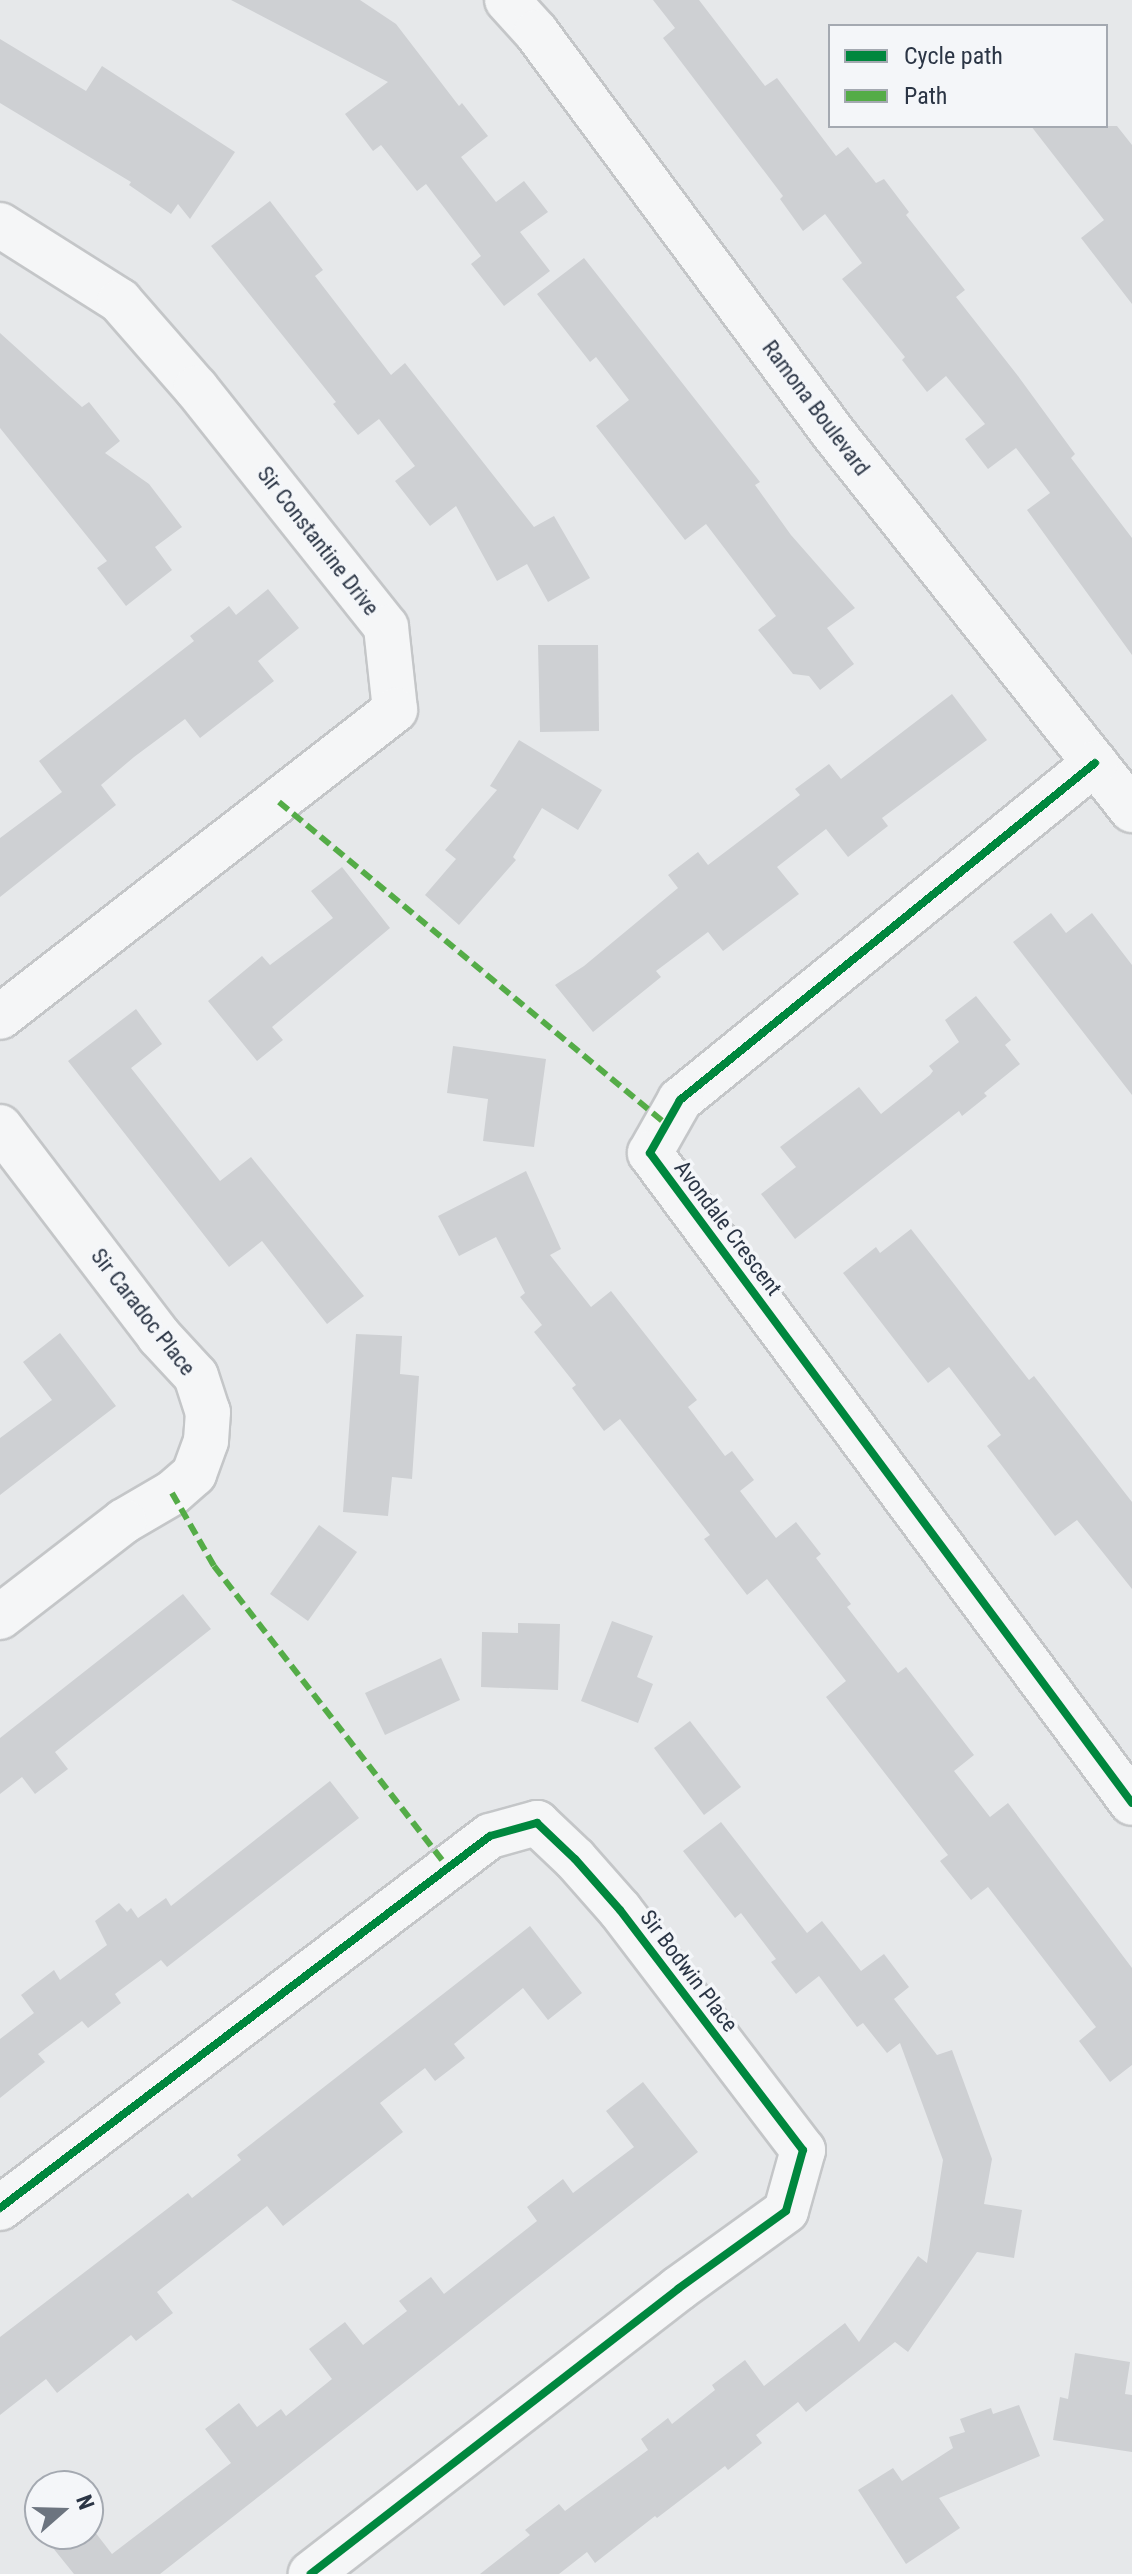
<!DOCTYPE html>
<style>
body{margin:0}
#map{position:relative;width:1132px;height:2574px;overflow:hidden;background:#e6e8ea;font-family:"Roboto Condensed",sans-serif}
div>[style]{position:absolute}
.building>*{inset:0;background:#ced0d3}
.roads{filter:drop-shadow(2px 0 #c4c6c8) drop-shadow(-2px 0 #c4c6c8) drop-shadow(0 2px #c4c6c8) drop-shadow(0 -2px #c4c6c8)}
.minor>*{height:44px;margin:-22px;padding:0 22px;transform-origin:22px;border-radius:22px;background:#f5f6f7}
.quiet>*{height:6px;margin-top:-3px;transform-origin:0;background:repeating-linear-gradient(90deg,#54ac47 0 12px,transparent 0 18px)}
.cycleway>*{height:8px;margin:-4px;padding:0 4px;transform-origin:4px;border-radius:4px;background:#00873e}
span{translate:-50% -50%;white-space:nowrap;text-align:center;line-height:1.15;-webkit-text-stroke:7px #f4f6f9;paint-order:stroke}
.street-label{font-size:22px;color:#2b3545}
.legend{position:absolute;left:828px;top:24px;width:280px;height:104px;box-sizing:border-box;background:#f4f6f9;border:2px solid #a4a9b1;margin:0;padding:10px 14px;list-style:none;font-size:24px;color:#2b3545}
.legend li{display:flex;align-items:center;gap:16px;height:40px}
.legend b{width:40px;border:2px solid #a4a9b1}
.north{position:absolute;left:24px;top:2470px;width:80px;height:80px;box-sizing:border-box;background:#f4f6f9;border:2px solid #a4a9b1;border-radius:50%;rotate:70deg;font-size:22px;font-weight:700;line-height:32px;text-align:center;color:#2b3545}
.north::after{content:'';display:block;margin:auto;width:28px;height:36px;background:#6c747f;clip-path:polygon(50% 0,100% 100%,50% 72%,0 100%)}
</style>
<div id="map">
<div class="building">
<i style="clip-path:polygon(231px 0,360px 0,396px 24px,459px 106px,462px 103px,488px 136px,461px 157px,496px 202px,524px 181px,548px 212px,520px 232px,550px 271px,504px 306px,471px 264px,481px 256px,426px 184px,417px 191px,381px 145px,373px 151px,345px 114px,388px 82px)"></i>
<i style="clip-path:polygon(653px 0,699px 0,765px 86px,777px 78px,836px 156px,848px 147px,876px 183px,884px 179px,909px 212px,906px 215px,965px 290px,956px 297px,1018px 376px,1075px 454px,1071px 458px,1132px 538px,1132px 655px,1027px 510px,1050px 493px,1016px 448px,988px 469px,965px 439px,985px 424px,946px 376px,927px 392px,902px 360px,905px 357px,842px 279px,862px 263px,825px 214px,803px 231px,780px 199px,783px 196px,663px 38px,675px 28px)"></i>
<i style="clip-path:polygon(0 39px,86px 91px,102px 66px,235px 152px,190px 219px,178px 204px,171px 214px,129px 185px,131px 182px,0 103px)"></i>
<i style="clip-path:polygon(1031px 126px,1117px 126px,1132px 145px,1132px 304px,1081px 238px,1104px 220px)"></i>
<i style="clip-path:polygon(270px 201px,323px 270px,315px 276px,391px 375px,405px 363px,534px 527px,554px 516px,590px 578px,548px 602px,527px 564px,497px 581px,456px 506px,430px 526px,395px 481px,415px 466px,379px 419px,358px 435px,333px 404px,336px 402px,211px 246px)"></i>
<i style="clip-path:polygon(584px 258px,760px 482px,755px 485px,791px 535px,855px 608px,827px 628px,854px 664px,820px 690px,809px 676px,793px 674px,758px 630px,776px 616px,706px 524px,685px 540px,596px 426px,629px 400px,596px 357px,590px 362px,537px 294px)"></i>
<i style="clip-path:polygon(0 333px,82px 407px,89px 402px,120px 441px,105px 453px,149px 484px,182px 527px,155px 547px,172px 570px,126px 606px,97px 568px,107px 561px,0 428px)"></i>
<i style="clip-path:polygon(268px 589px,299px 628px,258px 661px,274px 681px,200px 738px,185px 719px,134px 757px,101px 785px,116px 805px,0 897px,0 838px,62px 792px,39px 761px,194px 641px,190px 636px,229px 606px,236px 615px)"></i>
<i style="clip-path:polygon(538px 645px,598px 645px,599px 731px,540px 732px)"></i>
<i style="clip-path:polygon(952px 694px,987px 740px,882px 818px,888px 826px,848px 857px,826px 829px,777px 867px,799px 894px,723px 951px,708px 932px,656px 971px,661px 977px,593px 1032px,555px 985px,584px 966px,678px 888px,668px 875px,698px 852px,708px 865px,800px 795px,795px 789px,829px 764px,841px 779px)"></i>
<i style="clip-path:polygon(519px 740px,602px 790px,578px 830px,542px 808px,513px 857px,516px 860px,459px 925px,425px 895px,456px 859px,445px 850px,497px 790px,490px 786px)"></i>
<i style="clip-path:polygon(342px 867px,390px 928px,272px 1027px,283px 1040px,257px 1061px,208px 1001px,262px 956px,270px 965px,333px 918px,311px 891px)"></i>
<i style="clip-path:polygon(1051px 913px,1066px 933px,1092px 913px,1132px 965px,1132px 1095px,1013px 942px)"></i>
<i style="clip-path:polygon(976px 996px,1011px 1040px,1005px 1045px,1020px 1064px,984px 1093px,987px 1096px,962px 1116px,959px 1111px,795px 1239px,761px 1194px,796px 1167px,780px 1147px,859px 1087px,881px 1114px,930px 1075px,933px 1071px,929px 1066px,959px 1042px,945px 1020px)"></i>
<i style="clip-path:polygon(136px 1009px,162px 1044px,131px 1068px,220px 1181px,251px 1157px,364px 1296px,327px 1324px,262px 1241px,229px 1267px,68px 1061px)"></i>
<i style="clip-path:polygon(453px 1046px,546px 1059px,534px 1147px,483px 1141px,488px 1099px,447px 1093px)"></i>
<i style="clip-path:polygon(526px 1171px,561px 1249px,550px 1255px,591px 1307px,611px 1291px,697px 1400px,688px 1407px,725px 1456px,732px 1451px,754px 1480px,740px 1491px,776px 1538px,796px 1522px,821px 1554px,816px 1558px,851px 1604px,847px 1607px,898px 1673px,906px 1667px,974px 1755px,954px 1771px,990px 1817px,1008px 1803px,1132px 1968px,1132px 2065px,1110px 2082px,1079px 2041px,1096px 2027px,988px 1887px,971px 1900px,940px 1861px,948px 1855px,826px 1697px,846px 1681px,767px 1579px,747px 1595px,704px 1539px,710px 1535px,620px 1419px,604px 1431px,572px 1388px,576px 1385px,534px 1332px,542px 1325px,520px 1297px,525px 1293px,496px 1237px,459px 1256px,438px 1216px)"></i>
<i style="clip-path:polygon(911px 1229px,1029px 1380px,1034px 1376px,1132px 1502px,1132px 1589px,1077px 1520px,1055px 1536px,987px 1446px,1001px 1435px,949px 1367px,928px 1383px,843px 1273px,876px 1247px,880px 1253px)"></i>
<i style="clip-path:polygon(60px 1333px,116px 1406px,0 1495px,0 1438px,52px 1400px,23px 1362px)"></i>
<i style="clip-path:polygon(356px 1334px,402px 1336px,400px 1374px,419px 1376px,412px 1479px,392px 1477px,388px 1516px,343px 1512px)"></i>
<i style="clip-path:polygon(319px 1525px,357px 1552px,308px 1621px,270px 1594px)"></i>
<i style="clip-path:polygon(183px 1594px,211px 1629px,55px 1752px,68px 1769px,35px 1794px,22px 1777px,0 1794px,0 1738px)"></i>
<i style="clip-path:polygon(612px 1621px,653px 1636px,637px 1677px,653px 1684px,638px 1723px,581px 1701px)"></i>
<i style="clip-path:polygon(518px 1623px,560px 1624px,558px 1690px,481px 1687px,482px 1632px,518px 1633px)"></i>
<i style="clip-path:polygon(441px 1658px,460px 1700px,385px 1735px,365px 1693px)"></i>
<i style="clip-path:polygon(690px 1721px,741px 1787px,704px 1815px,654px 1748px)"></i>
<i style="clip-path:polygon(330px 1781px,359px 1818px,167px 1967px,161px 1960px,115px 1994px,121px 2003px,88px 2028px,82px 2021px,38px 2054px,45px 2062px,0 2098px,0 2039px,34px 2013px,21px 1995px,54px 1970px,60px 1980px,107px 1945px,95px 1921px,119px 1903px,127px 1912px,131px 1908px,138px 1918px,166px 1898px,171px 1906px)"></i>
<i style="clip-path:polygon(721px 1822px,807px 1933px,822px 1921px,861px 1971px,884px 1954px,909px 1987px,894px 1999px,937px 2055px,952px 2050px,992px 2159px,984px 2204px,1022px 2210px,1014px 2258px,977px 2252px,908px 2352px,895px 2342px,806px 2412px,798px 2402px,756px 2435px,762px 2443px,728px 2470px,725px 2466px,657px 2518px,655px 2516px,595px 2563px,587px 2552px,559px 2574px,480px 2574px,530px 2535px,525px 2530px,559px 2504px,565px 2511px,648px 2450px,641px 2439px,668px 2418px,672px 2424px,715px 2390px,712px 2385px,745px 2360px,764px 2386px,845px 2323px,859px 2342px,918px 2256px,927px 2263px,943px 2160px,900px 2043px,887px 2053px,863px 2023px,857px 2027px,819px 1976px,796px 1994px,771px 1962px,776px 1959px,741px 1913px,735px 1918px,683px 1851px)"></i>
<i style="clip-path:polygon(530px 1926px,582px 1993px,548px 2020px,523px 1988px,454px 2044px,465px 2058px,435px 2081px,425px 2068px,380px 2103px,403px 2132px,283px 2226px,267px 2206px,157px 2292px,173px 2313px,136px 2341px,131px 2335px,57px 2393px,46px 2379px,0 2415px,0 2337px,188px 2193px,192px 2198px,241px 2160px,237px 2155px)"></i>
<i style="clip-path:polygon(643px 2082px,698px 2152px,160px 2574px,74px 2574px,53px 2548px,72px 2534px,88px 2534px,88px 2523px,112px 2554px,231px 2463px,205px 2429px,239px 2403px,257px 2427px,281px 2409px,286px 2416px,332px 2379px,309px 2349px,345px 2322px,363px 2345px,407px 2311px,399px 2301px,431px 2277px,444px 2294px,537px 2221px,527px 2207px,563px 2179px,573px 2193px,634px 2147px,606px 2111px)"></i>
<i style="clip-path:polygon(1075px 2353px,1130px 2362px,1125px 2394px,1132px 2395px,1132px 2452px,1053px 2440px,1060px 2397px,1068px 2399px)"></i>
<i style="clip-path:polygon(1019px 2405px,1040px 2456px,939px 2498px,960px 2528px,906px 2564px,858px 2490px,893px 2468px,902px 2481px,953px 2448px,949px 2437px,965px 2432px,960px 2419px,991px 2408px,993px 2414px)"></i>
</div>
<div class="roads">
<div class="minor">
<i style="left:507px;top:0;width:43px;rotate:47.8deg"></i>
<i style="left:536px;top:32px;width:500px;rotate:53.45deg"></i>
<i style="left:834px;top:434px;width:480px;rotate:51.6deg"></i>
<i style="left:0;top:225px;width:142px;rotate:32.3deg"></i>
<i style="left:120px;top:301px;width:116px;rotate:48.9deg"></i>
<i style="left:196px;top:388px;width:305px;rotate:51.5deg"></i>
<i style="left:386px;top:627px;width:83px;rotate:83.8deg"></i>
<i style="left:395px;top:710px;width:500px;rotate:142.15deg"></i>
<i style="left:1095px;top:763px;width:535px;rotate:140.92deg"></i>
<i style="left:680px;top:1100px;width:61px;rotate:119.5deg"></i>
<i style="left:650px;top:1153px;width:809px;rotate:53.44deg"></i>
<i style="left:0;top:1127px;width:263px;rotate:52.7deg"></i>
<i style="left:159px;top:1336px;width:54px;rotate:47.2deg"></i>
<i style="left:196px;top:1376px;width:38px;rotate:72deg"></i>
<i style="left:208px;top:1412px;width:29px;rotate:94deg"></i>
<i style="left:206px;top:1441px;width:35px;rotate:110deg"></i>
<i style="left:194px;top:1474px;width:29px;rotate:139deg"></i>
<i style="left:172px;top:1493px;width:56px;rotate:149.7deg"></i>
<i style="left:124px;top:1521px;width:157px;rotate:142.3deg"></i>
<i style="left:0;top:2208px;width:615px;rotate:-37.21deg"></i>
<i style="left:490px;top:1836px;width:49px;rotate:-15.5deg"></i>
<i style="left:537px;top:1823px;width:52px;rotate:43.5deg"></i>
<i style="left:575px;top:1859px;width:68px;rotate:48.6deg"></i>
<i style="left:620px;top:1910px;width:302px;rotate:52.7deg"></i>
<i style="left:803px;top:2150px;width:63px;rotate:105.6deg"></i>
<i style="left:786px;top:2211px;width:133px;rotate:144.2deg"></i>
<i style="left:678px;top:2289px;width:465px;rotate:142.2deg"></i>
</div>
</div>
<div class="quiet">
<i style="left:279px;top:802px;width:503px;rotate:39.76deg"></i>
<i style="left:172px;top:1493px;width:84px;rotate:60.1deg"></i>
<i style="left:214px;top:1566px;width:382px;rotate:52.2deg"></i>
</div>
<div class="cycleway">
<i style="left:1095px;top:763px;width:535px;rotate:140.92deg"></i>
<i style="left:680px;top:1100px;width:61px;rotate:119.5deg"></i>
<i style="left:650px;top:1153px;width:809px;rotate:53.44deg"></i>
<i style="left:0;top:2208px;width:615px;rotate:-37.21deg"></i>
<i style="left:490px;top:1836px;width:49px;rotate:-15.5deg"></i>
<i style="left:537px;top:1823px;width:52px;rotate:43.5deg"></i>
<i style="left:575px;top:1859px;width:68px;rotate:48.6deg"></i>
<i style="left:620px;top:1910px;width:302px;rotate:52.7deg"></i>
<i style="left:803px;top:2150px;width:63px;rotate:105.6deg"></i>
<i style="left:786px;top:2211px;width:133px;rotate:144.2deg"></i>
<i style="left:678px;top:2289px;width:465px;rotate:142.2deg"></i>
</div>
<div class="street-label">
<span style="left:816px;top:408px;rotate:53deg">Ramona Boulevard</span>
<span style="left:318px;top:541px;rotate:52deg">Sir Constantine Drive</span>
<span style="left:728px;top:1228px;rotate:53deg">Avondale Crescent</span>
<span style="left:143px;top:1312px;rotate:52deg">Sir Caradoc Place</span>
<span style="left:689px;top:1971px;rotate:53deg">Sir Bodwin Place</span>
</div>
<ul class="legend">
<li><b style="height:10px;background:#00873e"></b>Cycle path</li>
<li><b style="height:10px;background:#54ac47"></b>Path</li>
</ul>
<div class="north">N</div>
</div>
